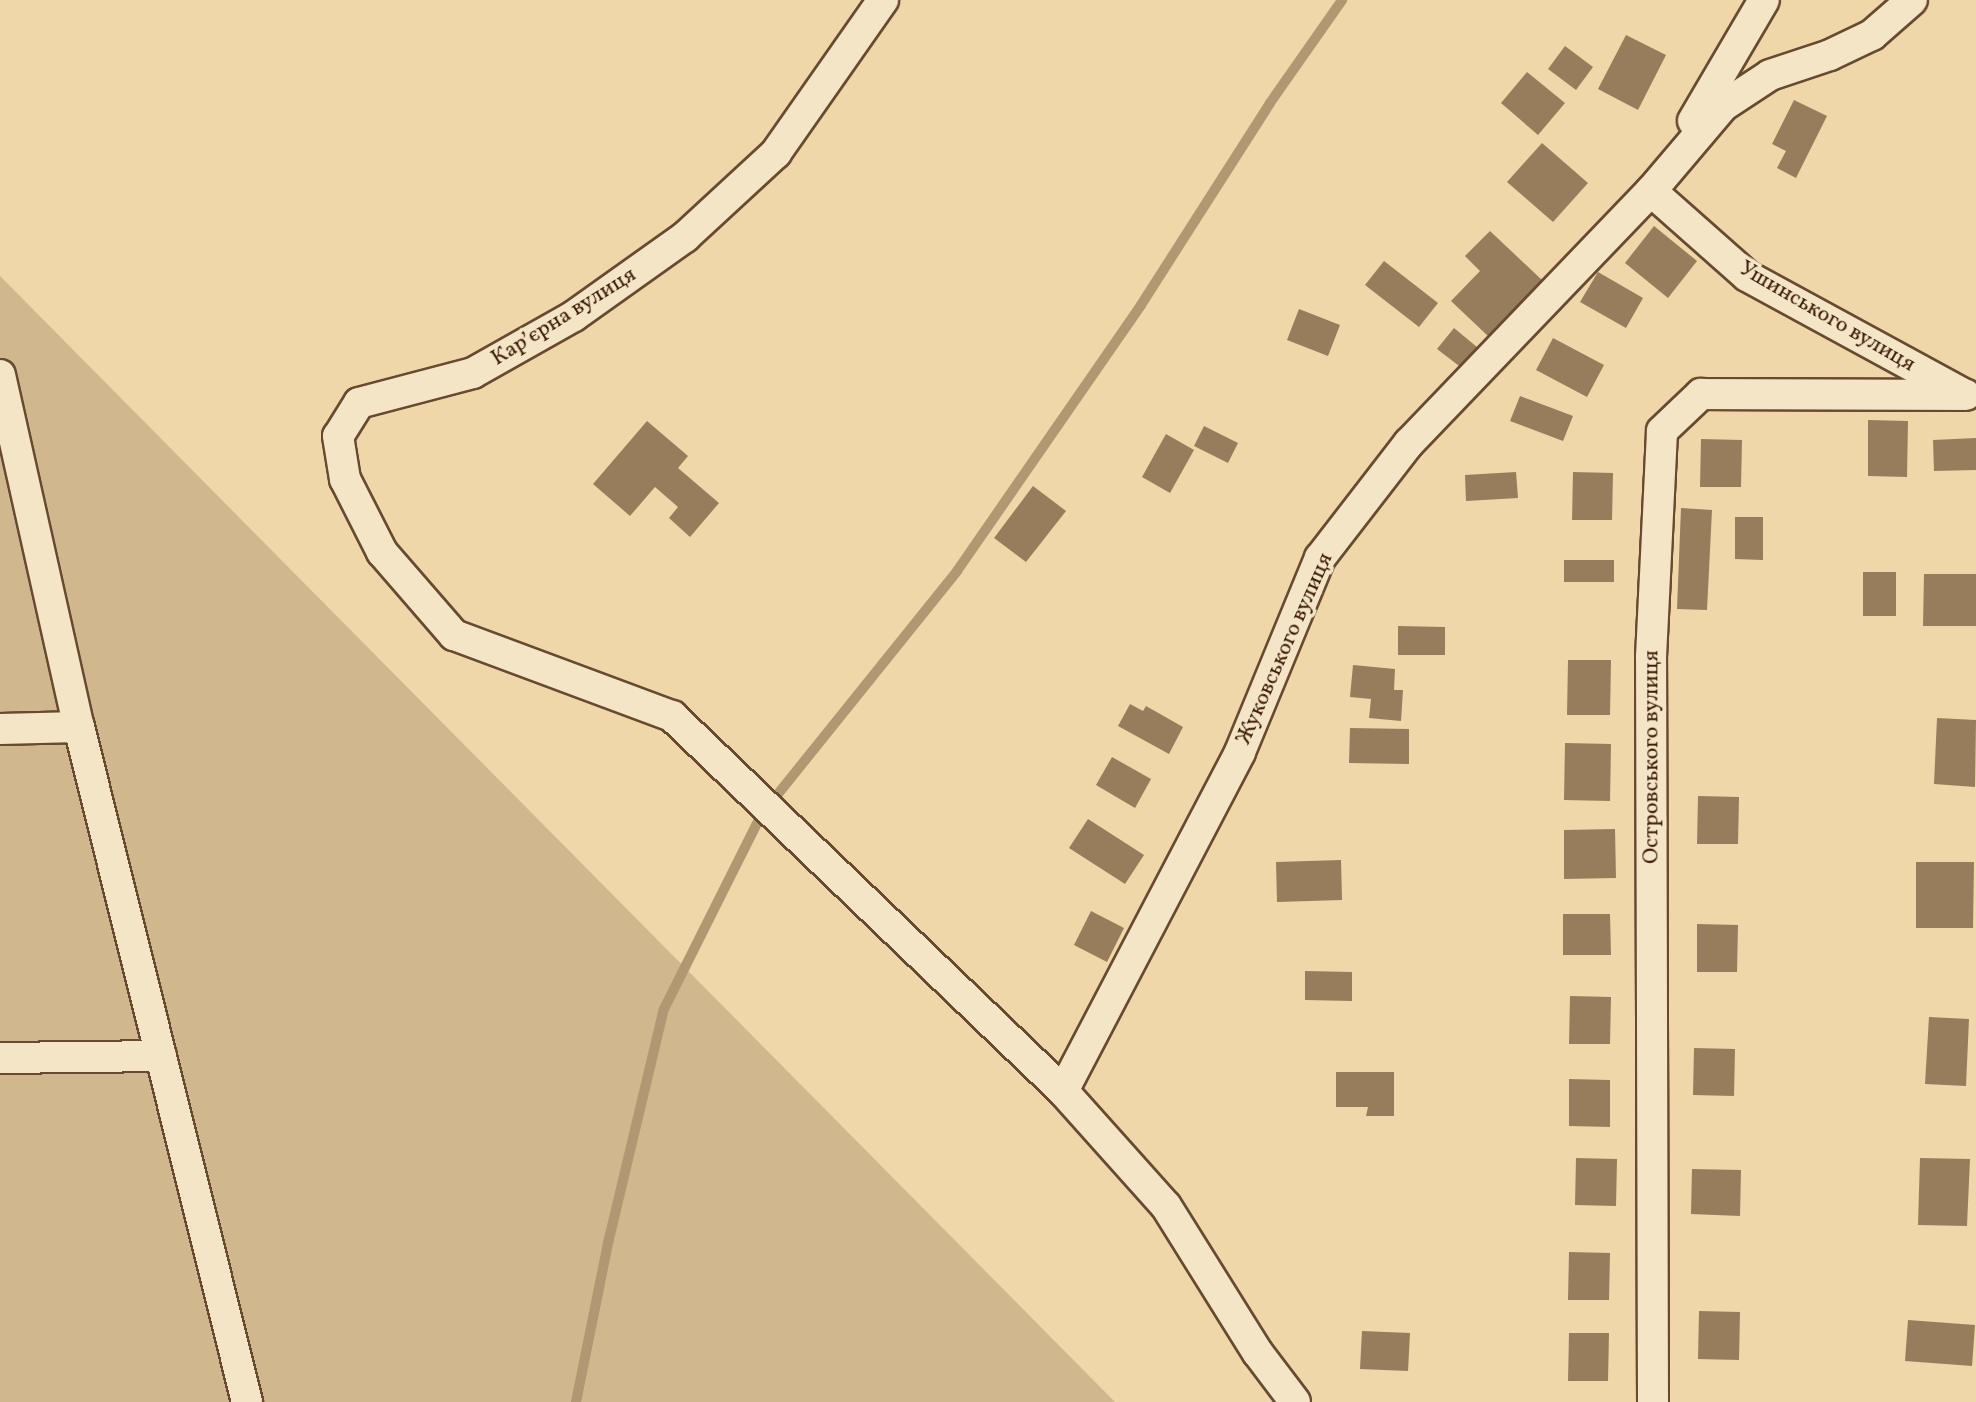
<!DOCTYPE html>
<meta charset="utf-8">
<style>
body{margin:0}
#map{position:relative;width:1976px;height:1402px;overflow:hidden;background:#efd7a9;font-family:Vollkorn,serif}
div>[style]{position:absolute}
.green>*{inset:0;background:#d0b78e}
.stream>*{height:10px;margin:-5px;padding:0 5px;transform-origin:5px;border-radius:5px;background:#b19772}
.building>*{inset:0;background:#987d5c}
.roads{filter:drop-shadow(2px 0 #674a30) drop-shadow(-2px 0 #674a30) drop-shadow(0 2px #674a30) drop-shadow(0 -2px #674a30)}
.minor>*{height:30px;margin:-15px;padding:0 15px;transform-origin:15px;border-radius:15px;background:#f5e5c7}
span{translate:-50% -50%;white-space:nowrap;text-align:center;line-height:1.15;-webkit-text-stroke:7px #f5e5c7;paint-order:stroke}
.street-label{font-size:22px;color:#3a1b08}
</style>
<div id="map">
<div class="green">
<i style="clip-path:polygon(0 276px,1115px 1402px,0 1402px)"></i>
</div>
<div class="stream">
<i style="left:576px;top:1402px;width:166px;rotate:-78.6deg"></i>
<i style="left:609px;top:1239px;width:236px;rotate:-76.6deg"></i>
<i style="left:664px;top:1009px;width:217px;rotate:-63.4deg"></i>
<i style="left:761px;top:815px;width:313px;rotate:-51.2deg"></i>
<i style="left:957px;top:571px;width:323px;rotate:-55.3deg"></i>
<i style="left:1141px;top:305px;width:240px;rotate:-57.4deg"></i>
<i style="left:1270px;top:103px;width:126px;rotate:-55deg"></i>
</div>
<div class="building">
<i style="clip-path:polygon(1626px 35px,1666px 55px,1638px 110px,1598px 89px)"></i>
<i style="clip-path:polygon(1565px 46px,1593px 67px,1576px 90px,1548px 69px)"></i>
<i style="clip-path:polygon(1527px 72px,1565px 103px,1538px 135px,1501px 103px)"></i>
<i style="clip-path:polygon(1794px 100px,1827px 116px,1796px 178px,1777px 168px,1786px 151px,1772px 144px)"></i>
<i style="clip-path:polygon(1542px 143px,1588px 183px,1553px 222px,1507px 182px)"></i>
<i style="clip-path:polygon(1654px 226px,1697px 261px,1668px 298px,1625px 263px)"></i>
<i style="clip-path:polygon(1490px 231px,1543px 281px,1489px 337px,1451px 301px,1480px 271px,1465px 256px)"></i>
<i style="clip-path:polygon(1384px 261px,1438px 303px,1419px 327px,1365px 285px)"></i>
<i style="clip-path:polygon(1598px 272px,1643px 298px,1626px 328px,1580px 302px)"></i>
<i style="clip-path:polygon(1299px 309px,1340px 325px,1328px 356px,1287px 340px)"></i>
<i style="clip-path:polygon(1454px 328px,1483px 352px,1467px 372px,1437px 349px)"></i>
<i style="clip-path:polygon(1553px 338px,1604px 365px,1587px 397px,1536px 370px)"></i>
<i style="clip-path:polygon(1520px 396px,1573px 416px,1563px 441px,1510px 421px)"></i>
<i style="clip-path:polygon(1868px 420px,1908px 421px,1907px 477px,1868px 476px)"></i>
<i style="clip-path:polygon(647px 421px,688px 456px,678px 468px,719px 503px,690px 537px,669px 518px,678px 507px,655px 487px,630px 516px,593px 484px)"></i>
<i style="clip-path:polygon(1204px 426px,1238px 443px,1228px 463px,1194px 446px)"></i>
<i style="clip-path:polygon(1166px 434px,1194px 450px,1170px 493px,1142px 477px)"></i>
<i style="clip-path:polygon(1976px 438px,1976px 470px,1934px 471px,1933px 440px)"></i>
<i style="clip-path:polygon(1701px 439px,1742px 440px,1741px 487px,1700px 487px)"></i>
<i style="clip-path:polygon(1516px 472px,1518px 498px,1466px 501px,1465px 475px)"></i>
<i style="clip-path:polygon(1573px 472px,1613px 473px,1612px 520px,1572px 520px)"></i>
<i style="clip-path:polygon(1033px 486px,1066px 511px,1026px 562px,994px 538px)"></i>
<i style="clip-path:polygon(1681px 508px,1712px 510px,1707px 610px,1677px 609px)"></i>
<i style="clip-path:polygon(1735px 517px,1763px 517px,1763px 560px,1735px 559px)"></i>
<i style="clip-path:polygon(1564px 560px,1614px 560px,1614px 582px,1564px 582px)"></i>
<i style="clip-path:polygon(1863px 572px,1896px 572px,1896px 616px,1863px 616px)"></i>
<i style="clip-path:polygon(1924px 574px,1976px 574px,1976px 626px,1923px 626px)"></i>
<i style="clip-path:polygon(1398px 626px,1445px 627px,1445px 655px,1398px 655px)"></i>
<i style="clip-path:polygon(1568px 660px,1611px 660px,1610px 715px,1567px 715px)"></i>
<i style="clip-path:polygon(1353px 665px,1395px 669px,1394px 690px,1403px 690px,1401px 721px,1369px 718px,1371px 699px,1350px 697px)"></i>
<i style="clip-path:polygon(1130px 704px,1143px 711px,1146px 706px,1183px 727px,1169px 754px,1118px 726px)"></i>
<i style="clip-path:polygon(1937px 718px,1976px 720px,1975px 787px,1934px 784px)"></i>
<i style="clip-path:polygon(1350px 728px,1409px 729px,1409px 764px,1349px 763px)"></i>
<i style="clip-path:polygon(1565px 743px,1611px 744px,1610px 801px,1564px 800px)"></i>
<i style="clip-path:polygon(1112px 757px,1151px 779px,1135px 808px,1096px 785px)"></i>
<i style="clip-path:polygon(1698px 796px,1739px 797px,1738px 844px,1697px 844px)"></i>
<i style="clip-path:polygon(1088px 819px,1144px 855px,1125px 884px,1069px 848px)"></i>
<i style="clip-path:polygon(1615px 829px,1616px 878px,1564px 879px,1564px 830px)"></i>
<i style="clip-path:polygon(1341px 860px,1342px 900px,1277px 902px,1276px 862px)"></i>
<i style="clip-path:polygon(1916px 862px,1974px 862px,1973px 928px,1916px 928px)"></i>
<i style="clip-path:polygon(1091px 911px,1124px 928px,1107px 962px,1074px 945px)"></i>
<i style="clip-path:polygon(1563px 914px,1610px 914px,1611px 955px,1563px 955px)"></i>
<i style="clip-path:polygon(1697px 924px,1738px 925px,1737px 972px,1697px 972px)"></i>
<i style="clip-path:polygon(1305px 971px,1352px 972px,1352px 1001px,1305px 1000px)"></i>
<i style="clip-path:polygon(1570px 996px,1611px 997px,1610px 1044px,1569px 1044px)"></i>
<i style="clip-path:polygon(1929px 1017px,1969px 1019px,1966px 1086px,1925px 1084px)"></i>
<i style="clip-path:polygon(1694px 1048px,1735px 1049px,1734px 1096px,1693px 1095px)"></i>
<i style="clip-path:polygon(1336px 1072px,1394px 1072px,1394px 1116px,1366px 1116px,1368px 1107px,1336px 1107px)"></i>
<i style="clip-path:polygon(1569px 1079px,1610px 1080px,1610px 1127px,1569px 1126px)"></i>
<i style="clip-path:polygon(1576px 1158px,1617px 1159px,1616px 1206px,1575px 1205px)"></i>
<i style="clip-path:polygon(1920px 1158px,1970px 1159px,1967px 1226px,1918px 1225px)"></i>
<i style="clip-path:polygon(1692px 1169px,1741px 1170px,1740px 1216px,1691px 1214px)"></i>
<i style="clip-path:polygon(1569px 1252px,1610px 1253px,1609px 1300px,1568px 1300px)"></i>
<i style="clip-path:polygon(1699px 1311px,1740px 1312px,1739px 1360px,1698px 1359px)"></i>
<i style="clip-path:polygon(1908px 1320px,1975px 1325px,1972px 1366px,1905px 1361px)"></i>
<i style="clip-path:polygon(1362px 1331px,1410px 1333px,1408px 1371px,1360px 1369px)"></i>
<i style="clip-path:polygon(1569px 1333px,1609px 1333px,1608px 1381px,1568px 1381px)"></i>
</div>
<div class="roads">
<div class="minor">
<i style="left:883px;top:0;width:187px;rotate:125deg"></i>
<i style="left:776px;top:153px;width:124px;rotate:137.3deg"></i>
<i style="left:685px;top:237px;width:136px;rotate:144.6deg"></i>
<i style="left:574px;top:316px;width:116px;rotate:150.6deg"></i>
<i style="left:473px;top:373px;width:118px;rotate:165.3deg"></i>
<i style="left:359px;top:403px;width:39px;rotate:122deg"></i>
<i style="left:338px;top:436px;width:44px;rotate:80.8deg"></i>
<i style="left:345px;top:479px;width:82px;rotate:63.1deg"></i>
<i style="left:382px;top:552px;width:110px;rotate:49.1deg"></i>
<i style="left:454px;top:635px;width:233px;rotate:20.4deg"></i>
<i style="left:672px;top:716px;width:542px;rotate:43.8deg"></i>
<i style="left:1063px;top:1091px;width:154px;rotate:48.2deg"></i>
<i style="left:1166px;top:1206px;width:173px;rotate:58deg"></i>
<i style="left:1258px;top:1353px;width:61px;rotate:52.9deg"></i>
<i style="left:1693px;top:121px;width:140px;rotate:-59.6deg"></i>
<i style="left:1651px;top:191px;width:128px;rotate:41.5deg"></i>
<i style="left:1747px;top:276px;width:246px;rotate:28.6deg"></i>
<i style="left:0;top:375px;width:361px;rotate:77.4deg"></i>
<i style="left:0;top:729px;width:79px;rotate:-1.5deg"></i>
<i style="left:79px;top:727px;width:696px;rotate:76.02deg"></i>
<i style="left:0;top:1058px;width:161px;rotate:-0.7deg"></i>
<i style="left:1063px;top:1091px;width:382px;rotate:-62.4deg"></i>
<i style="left:1240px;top:752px;width:210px;rotate:-67.6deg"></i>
<i style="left:1320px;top:558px;width:145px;rotate:-52.3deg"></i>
<i style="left:1409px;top:443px;width:349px;rotate:-46.2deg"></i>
<i style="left:1651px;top:191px;width:111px;rotate:-49.7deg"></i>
<i style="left:1723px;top:106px;width:56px;rotate:-33.4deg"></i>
<i style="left:1770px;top:75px;width:63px;rotate:-18.4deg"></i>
<i style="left:1830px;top:55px;width:47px;rotate:-25.5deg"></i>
<i style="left:1872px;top:35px;width:53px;rotate:-41.2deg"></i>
<i style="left:1653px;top:1402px;width:745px;rotate:-90.15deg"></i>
<i style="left:1651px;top:657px;width:226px;rotate:-87.2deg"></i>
<i style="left:1662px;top:431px;width:54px;rotate:-43.5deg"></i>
<i style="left:1701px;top:394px;width:265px;rotate:0.2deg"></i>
</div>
</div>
<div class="street-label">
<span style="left:564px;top:317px;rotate:-32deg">Карʼєрна вулиця</span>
<span style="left:1827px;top:317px;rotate:30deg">Ушинського вулиця</span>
<span style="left:1285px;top:649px;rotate:-66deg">Жуковського вулиця</span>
<span style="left:1652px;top:757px;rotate:-90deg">Островського вулиця</span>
</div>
</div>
